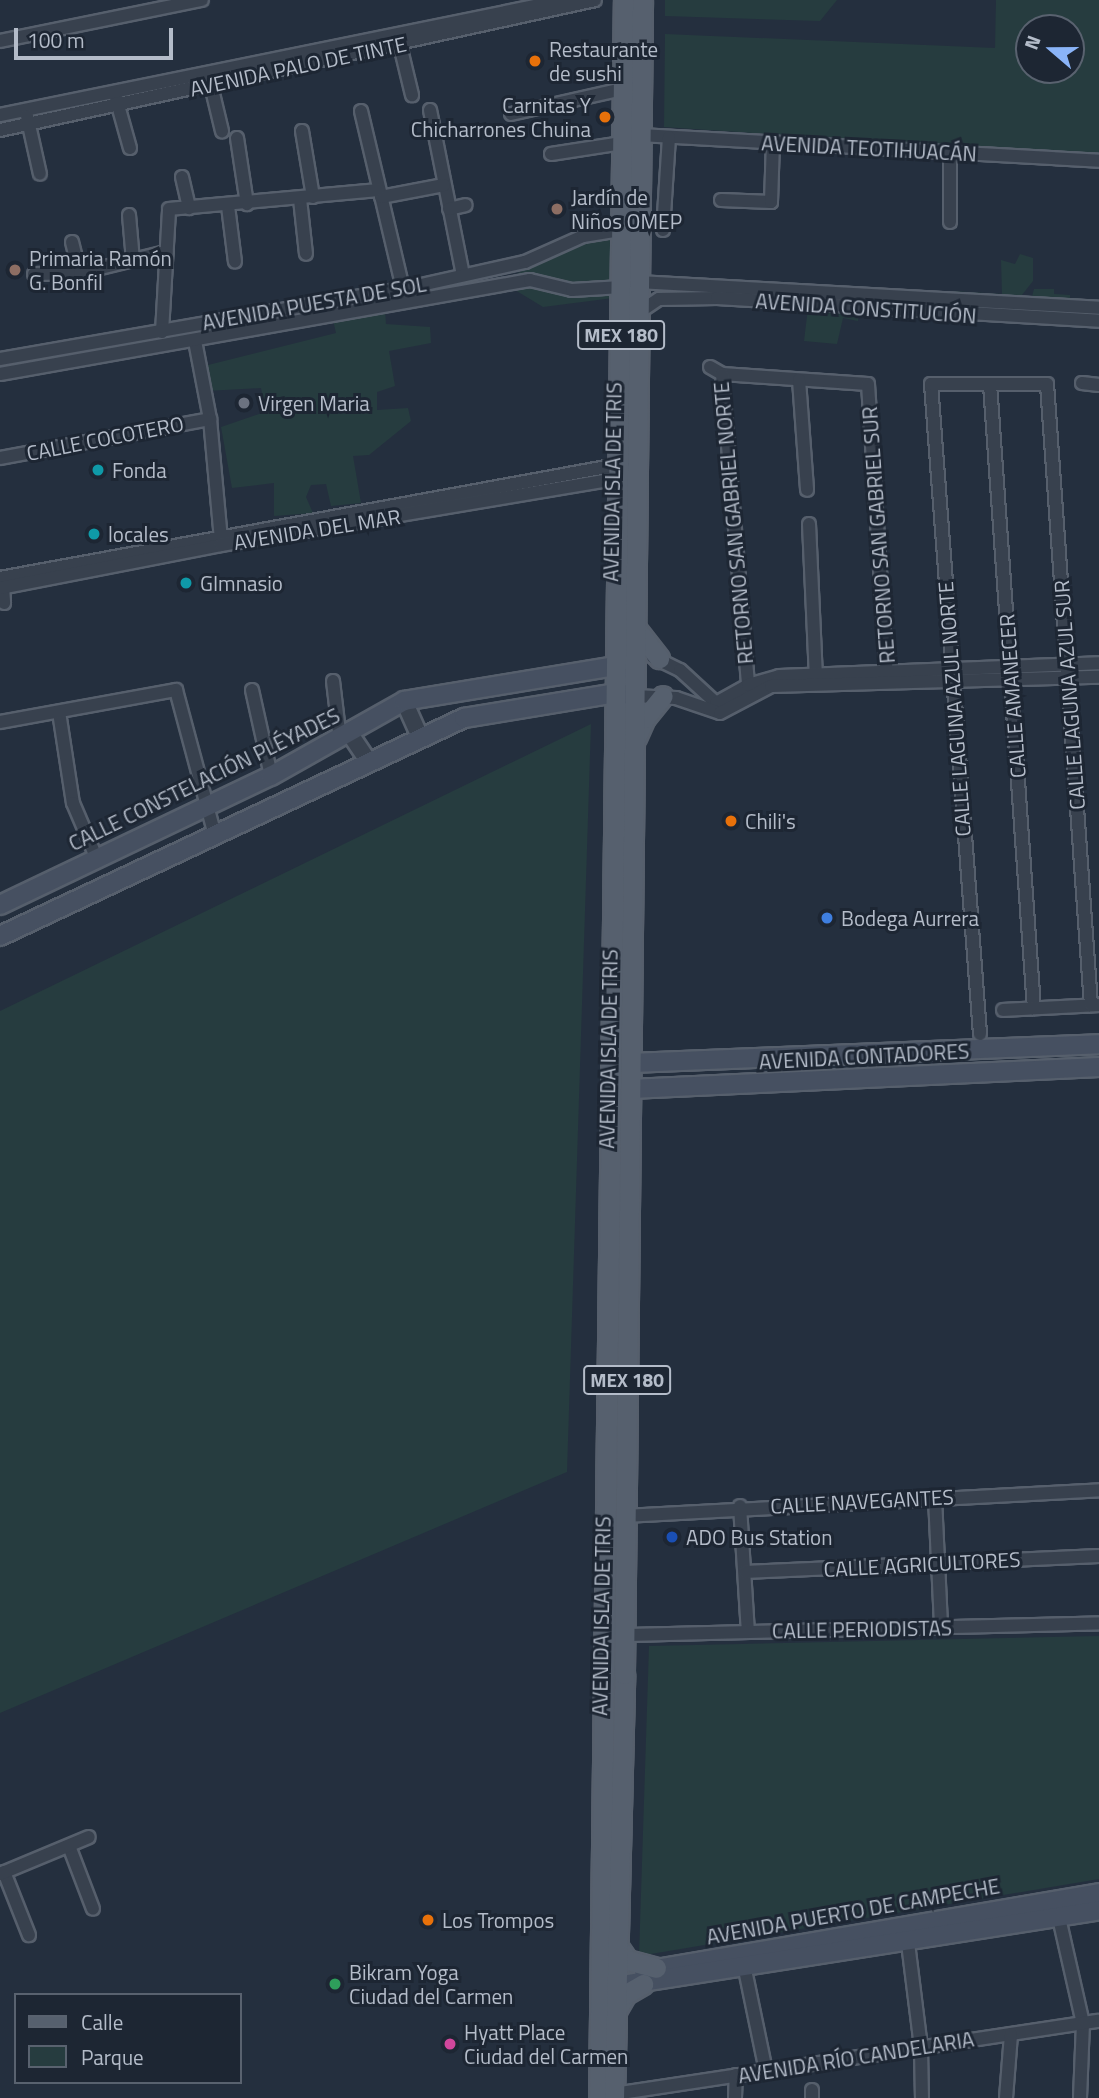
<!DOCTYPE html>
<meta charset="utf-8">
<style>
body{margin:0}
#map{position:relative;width:1099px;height:2098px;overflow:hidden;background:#242f3e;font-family:"Titillium Web",sans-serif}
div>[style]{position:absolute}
.green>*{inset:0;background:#263c3f}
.roads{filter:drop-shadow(2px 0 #565f6c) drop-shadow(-2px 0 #565f6c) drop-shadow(0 2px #565f6c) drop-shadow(0 -2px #565f6c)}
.minor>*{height:12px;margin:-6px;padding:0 6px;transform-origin:6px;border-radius:6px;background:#38414e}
.tertiary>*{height:16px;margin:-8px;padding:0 8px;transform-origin:8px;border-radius:8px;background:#38414e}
.secondary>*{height:18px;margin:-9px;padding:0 9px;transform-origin:9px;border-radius:9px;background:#465061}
.primary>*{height:19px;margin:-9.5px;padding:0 9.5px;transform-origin:9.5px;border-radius:9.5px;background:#56606e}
.dots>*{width:19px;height:19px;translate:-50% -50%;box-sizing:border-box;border:4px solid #1d2633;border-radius:50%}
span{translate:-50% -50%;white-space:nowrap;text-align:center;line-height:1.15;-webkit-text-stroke:6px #1d2633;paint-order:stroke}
.shield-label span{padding:2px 5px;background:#1d2633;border:2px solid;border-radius:5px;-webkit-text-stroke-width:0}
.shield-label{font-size:19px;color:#b4bcc9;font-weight:700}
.poi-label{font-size:21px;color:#b4bcc9}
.left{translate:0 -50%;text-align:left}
.right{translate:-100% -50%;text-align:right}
.street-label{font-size:21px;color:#b4bcc9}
.legend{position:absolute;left:14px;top:1993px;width:228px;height:91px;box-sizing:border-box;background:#1d2633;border:2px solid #59626f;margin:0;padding:9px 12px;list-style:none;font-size:21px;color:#b4bcc9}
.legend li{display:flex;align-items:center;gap:14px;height:35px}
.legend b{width:35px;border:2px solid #59626f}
.north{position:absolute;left:1015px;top:14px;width:70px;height:70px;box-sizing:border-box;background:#1d2633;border:2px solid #59626f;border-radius:50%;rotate:290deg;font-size:19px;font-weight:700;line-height:28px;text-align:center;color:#b4bcc9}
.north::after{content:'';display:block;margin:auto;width:24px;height:32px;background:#8ab4f8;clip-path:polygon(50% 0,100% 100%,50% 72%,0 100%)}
.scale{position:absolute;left:14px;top:28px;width:159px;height:32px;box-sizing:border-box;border:4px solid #b4bcc9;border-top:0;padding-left:9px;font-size:21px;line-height:24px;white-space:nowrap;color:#b4bcc9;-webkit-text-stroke:5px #1d2633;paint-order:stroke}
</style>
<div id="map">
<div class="green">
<i style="clip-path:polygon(665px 0,837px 0,820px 21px,665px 16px)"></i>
<i style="clip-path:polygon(evenodd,996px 0,1099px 0,1099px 156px,664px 127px,665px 34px,995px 48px,996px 0,1029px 28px,1071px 28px,1071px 70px,1029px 70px,1029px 28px)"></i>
<i style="clip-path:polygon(622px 215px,621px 297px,543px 307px,502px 282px)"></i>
<i style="clip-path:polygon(1020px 254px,1033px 258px,1033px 281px,1018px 300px,951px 295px,953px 291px,1002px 294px,1001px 260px,1015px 264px)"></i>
<i style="clip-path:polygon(1034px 289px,1054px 289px,1054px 294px,1070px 295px,1070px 301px,1031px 300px)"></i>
<i style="clip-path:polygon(808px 308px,860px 308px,858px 321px,843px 318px,837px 344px,804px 341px)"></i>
<i style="clip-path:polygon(385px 309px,386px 324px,430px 327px,431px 343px,389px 351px,395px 386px,377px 392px,377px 410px,408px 408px,411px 421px,369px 455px,353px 456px,361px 503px,331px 506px,326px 484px,311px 485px,306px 497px,313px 513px,274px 516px,274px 483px,232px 488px,221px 427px,265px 412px,261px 388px,206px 391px,204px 366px,336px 333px,333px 320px)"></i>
<i style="clip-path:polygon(591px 724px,567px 1472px,0 1713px,0 1011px)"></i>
<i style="clip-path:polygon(1099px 1636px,1099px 1879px,639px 1956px,649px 1646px)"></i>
</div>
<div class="roads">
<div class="minor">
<i style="left:398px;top:37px;width:60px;rotate:76.4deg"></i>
<i style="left:0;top:41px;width:206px;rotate:-11.5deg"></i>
<i style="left:209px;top:77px;width:56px;rotate:76.5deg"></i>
<i style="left:116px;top:98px;width:52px;rotate:74.4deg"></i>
<i style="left:430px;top:110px;width:168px;rotate:78.7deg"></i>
<i style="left:361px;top:111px;width:183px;rotate:76.7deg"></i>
<i style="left:511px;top:114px;width:115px;rotate:-12.6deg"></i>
<i style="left:0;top:115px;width:576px;rotate:-11.52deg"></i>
<i style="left:27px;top:116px;width:59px;rotate:77.4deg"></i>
<i style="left:0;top:130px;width:609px;rotate:-12.32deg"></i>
<i style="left:302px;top:131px;width:67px;rotate:80.5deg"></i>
<i style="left:640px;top:135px;width:460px;rotate:3.2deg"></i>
<i style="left:237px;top:138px;width:67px;rotate:81.4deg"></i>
<i style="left:551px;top:154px;width:72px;rotate:-8.8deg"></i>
<i style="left:182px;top:177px;width:32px;rotate:77deg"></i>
<i style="left:381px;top:197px;width:64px;rotate:-10.8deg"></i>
<i style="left:300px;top:199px;width:55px;rotate:83.8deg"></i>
<i style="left:721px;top:200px;width:50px;rotate:2.3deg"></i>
<i style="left:771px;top:202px;width:59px;rotate:-88.1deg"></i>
<i style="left:228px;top:206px;width:56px;rotate:82.9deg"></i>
<i style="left:449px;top:209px;width:17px;rotate:-13deg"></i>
<i style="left:129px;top:215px;width:46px;rotate:85deg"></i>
<i style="left:950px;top:222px;width:69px;rotate:-90deg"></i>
<i style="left:663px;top:230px;width:93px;rotate:-86.3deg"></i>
<i style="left:72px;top:242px;width:32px;rotate:76deg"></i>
<i style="left:34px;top:274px;width:46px;rotate:-1.2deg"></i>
<i style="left:80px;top:273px;width:89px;rotate:-13.7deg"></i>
<i style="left:638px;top:282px;width:462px;rotate:3.2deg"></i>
<i style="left:638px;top:313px;width:25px;rotate:-34deg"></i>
<i style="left:659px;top:299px;width:58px;rotate:-1deg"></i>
<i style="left:717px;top:298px;width:383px;rotate:3.4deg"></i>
<i style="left:162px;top:332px;width:123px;rotate:-86.7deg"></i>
<i style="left:169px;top:209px;width:210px;rotate:-5.2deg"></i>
<i style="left:195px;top:341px;width:79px;rotate:79.1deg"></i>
<i style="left:210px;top:419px;width:122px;rotate:84.8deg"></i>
<i style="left:0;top:359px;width:409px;rotate:-9.9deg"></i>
<i style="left:403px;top:289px;width:125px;rotate:-12.5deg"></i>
<i style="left:525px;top:262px;width:64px;rotate:-24.1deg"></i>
<i style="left:583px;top:236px;width:39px;rotate:-9deg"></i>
<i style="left:710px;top:367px;width:14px;rotate:30deg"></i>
<i style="left:722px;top:374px;width:146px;rotate:3.9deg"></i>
<i style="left:868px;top:384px;width:296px;rotate:86.3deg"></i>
<i style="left:0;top:374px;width:538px;rotate:-10.06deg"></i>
<i style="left:530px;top:280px;width:43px;rotate:13.4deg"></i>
<i style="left:572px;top:290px;width:50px;rotate:-3.4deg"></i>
<i style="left:722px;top:374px;width:312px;rotate:85.2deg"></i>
<i style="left:799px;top:380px;width:110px;rotate:85.8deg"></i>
<i style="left:1082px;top:383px;width:17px;rotate:7deg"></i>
<i style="left:990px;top:384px;width:626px;rotate:85.97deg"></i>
<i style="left:0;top:458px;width:214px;rotate:-10.5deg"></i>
<i style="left:809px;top:524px;width:157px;rotate:87.4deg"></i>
<i style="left:0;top:578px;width:633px;rotate:-10.37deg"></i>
<i style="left:3px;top:587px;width:16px;rotate:86deg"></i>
<i style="left:0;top:588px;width:225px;rotate:-11deg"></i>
<i style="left:221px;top:545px;width:408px;rotate:-9.5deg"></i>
<i style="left:653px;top:657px;width:30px;rotate:26deg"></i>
<i style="left:680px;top:670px;width:49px;rotate:42.5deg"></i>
<i style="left:716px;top:703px;width:37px;rotate:-29deg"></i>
<i style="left:748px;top:685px;width:32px;rotate:-16deg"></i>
<i style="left:779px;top:676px;width:320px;rotate:-2.3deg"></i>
<i style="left:333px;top:681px;width:59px;rotate:83.2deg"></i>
<i style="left:252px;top:690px;width:88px;rotate:77.5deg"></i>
<i style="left:633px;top:696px;width:43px;rotate:2.7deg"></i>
<i style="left:676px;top:698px;width:46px;rotate:18.8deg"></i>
<i style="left:720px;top:713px;width:58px;rotate:-27.9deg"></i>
<i style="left:771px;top:686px;width:328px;rotate:-1.6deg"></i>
<i style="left:59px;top:712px;width:92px;rotate:81.3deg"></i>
<i style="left:73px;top:803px;width:59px;rotate:66.9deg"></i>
<i style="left:0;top:722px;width:179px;rotate:-10.3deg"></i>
<i style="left:176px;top:690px;width:151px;rotate:75deg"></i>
<i style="left:1003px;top:1010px;width:96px;rotate:-3deg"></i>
<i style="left:980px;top:1034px;width:652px;rotate:-94.31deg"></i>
<i style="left:931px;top:384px;width:116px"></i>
<i style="left:1047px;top:384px;width:623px;rotate:85.95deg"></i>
<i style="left:935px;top:1498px;width:129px;rotate:87.3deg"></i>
<i style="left:740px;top:1506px;width:126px;rotate:86.4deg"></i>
<i style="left:626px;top:1516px;width:474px;rotate:-3.1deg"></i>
<i style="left:745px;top:1572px;width:354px;rotate:-2.6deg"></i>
<i style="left:624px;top:1635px;width:475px;rotate:-1.4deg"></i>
<i style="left:69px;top:1846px;width:67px;rotate:69.1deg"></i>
<i style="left:4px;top:1872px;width:68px;rotate:68.4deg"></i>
<i style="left:0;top:1874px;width:96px;rotate:-22.6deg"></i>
<i style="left:1057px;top:1909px;width:117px;rotate:77.2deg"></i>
<i style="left:1083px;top:2023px;width:75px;rotate:92.3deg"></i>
<i style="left:907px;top:1935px;width:114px;rotate:82.9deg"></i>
<i style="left:921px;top:2048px;width:50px;rotate:88.9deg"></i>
<i style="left:743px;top:1960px;width:113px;rotate:78.3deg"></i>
<i style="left:614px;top:2094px;width:490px;rotate:-8.6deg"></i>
<i style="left:735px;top:2098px;width:23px;rotate:-88deg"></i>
<i style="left:812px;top:2098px;width:8px;rotate:-90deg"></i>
<i style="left:1006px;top:2098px;width:64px;rotate:-85.5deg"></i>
</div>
<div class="tertiary">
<i style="left:404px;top:701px;width:37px;rotate:66deg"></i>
<i style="left:350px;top:734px;width:34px;rotate:56deg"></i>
</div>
<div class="secondary">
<i style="left:0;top:905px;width:300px;rotate:-25.5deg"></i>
<i style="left:271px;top:776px;width:153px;rotate:-29.4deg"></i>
<i style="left:404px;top:701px;width:226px;rotate:-9.4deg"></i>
<i style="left:0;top:936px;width:513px;rotate:-25.17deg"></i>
<i style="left:464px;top:718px;width:155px;rotate:-9.3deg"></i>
<i style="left:617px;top:693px;width:11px;rotate:10deg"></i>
<i style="left:631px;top:1063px;width:468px;rotate:-2.3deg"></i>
<i style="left:631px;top:1089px;width:469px;rotate:-2.7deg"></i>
<i style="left:644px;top:1971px;width:462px;rotate:-9.7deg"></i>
<i style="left:629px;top:1984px;width:476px;rotate:-8.9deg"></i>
</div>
<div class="primary">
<i style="left:634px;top:626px;width:41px;rotate:52deg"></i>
<i style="left:636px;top:738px;width:22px;rotate:-66deg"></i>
<i style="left:645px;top:718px;width:28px;rotate:-51deg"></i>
<i style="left:617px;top:1945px;width:18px;rotate:56deg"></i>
<i style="left:627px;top:1960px;width:30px;rotate:15deg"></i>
<i style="left:616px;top:2011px;width:20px;rotate:-60deg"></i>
<i style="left:626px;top:1994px;width:20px;rotate:-30deg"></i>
<i style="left:599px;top:2098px;width:2098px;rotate:-89.32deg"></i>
<i style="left:614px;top:2098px;width:424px;rotate:-88.6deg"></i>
<i style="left:624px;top:1674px;width:1674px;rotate:-89.38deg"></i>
</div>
</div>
<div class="dots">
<i style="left:535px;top:61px;background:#e8710a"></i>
<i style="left:605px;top:117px;background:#e8710a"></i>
<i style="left:557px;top:209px;background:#8d6e63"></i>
<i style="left:15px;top:270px;background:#8d6e63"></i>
<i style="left:244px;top:403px;background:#6b7280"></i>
<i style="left:98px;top:470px;background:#0f9aa8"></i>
<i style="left:94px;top:534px;background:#0f9aa8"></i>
<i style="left:186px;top:583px;background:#0f9aa8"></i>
<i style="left:731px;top:821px;background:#e8710a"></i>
<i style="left:827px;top:918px;background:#3f7fe0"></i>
<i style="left:672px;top:1537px;background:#1a4fb4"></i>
<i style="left:428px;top:1920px;background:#e8710a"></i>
<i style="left:335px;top:1984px;background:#2e9e5b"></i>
<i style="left:450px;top:2044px;background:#d1479c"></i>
</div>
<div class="shield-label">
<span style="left:621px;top:335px">MEX 180</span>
<span style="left:627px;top:1380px">MEX 180</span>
</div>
<div class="poi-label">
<span class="left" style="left:549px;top:61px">Restaurante<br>de sushi</span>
<span class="right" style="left:591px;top:117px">Carnitas Y<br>Chicharrones Chuina</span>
<span class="left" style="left:571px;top:209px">Jardín de<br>Niños OMEP</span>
<span class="left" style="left:29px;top:270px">Primaria Ramón<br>G. Bonfil</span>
<span class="left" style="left:258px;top:403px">Virgen Maria</span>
<span class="left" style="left:112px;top:470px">Fonda</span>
<span class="left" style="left:108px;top:534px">locales</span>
<span class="left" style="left:200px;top:583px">GImnasio</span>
<span class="left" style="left:745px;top:821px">Chili's</span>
<span class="left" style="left:841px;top:918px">Bodega Aurrera</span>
<span class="left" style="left:686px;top:1537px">ADO Bus Station</span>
<span class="left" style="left:442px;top:1920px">Los Trompos</span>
<span class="left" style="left:349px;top:1984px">Bikram Yoga<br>Ciudad del Carmen</span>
<span class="left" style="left:464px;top:2044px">Hyatt Place<br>Ciudad del Carmen</span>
</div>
<div class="street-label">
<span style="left:298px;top:66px;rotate:-12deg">AVENIDA PALO DE TINTE</span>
<span style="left:869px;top:148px;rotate:3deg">AVENIDA TEOTIHUACÁN</span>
<span style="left:314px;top:303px;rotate:-10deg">AVENIDA PUESTA DE SOL</span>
<span style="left:866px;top:308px;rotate:4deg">AVENIDA CONSTITUCIÓN</span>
<span style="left:105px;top:438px;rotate:-11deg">CALLE COCOTERO</span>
<span style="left:612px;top:482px;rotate:-89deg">AVENIDA ISLA DE TRIS</span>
<span style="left:733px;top:523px;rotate:-95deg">RETORNO SAN GABRIEL NORTE</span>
<span style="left:317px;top:529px;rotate:-9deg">AVENIDA DEL MAR</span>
<span style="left:878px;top:535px;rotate:-94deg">RETORNO SAN GABRIEL SUR</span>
<span style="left:1069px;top:695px;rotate:-94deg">CALLE LAGUNA AZUL SUR</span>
<span style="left:1012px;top:696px;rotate:-94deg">CALLE AMANECER</span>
<span style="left:954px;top:709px;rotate:-94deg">CALLE LAGUNA AZUL NORTE</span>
<span style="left:204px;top:779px;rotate:-26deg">CALLE CONSTELACIÓN PLÉYADES</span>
<span style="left:608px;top:1049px;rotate:-89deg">AVENIDA ISLA DE TRIS</span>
<span style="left:864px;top:1056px;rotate:-3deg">AVENIDA CONTADORES</span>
<span style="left:862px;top:1501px;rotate:-3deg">CALLE NAVEGANTES</span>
<span style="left:922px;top:1564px;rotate:-3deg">CALLE AGRICULTORES</span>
<span style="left:601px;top:1616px;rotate:-89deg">AVENIDA ISLA DE TRIS</span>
<span style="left:862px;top:1629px;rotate:-1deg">CALLE PERIODISTAS</span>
<span style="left:853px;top:1911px;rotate:-10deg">AVENIDA PUERTO DE CAMPECHE</span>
<span style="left:856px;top:2057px;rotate:-9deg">AVENIDA RÍO CANDELARIA</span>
</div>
<ul class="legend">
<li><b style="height:9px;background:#56606e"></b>Calle</li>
<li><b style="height:19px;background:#263c3f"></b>Parque</li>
</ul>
<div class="north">N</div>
<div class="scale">100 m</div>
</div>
